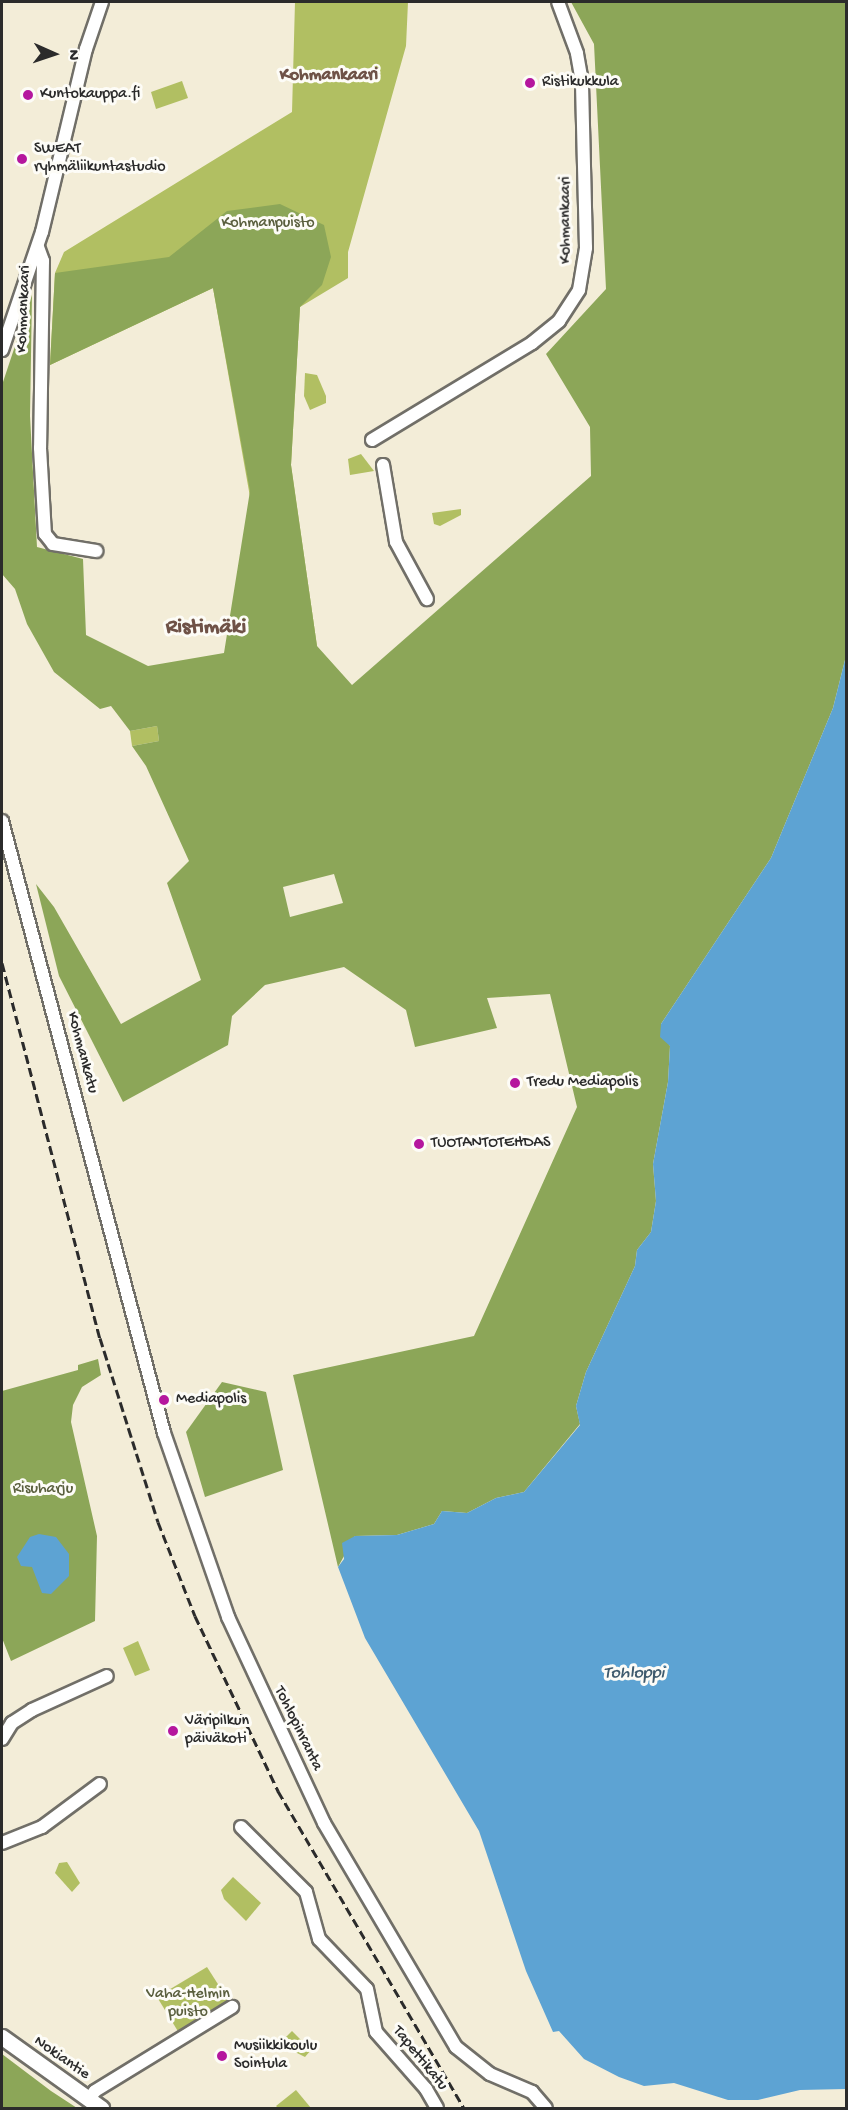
<!DOCTYPE html>
<meta charset="utf-8">
<style>
body{margin:0}
#map{position:relative;width:848px;height:2110px;overflow:hidden;background:#f3edd8;font-family:"Gochi Hand",sans-serif}
div>[style]{position:absolute}
.green>*{inset:0;background:#b1bf62}
.forest>*{inset:0;background:#8ca658}
.water>*{inset:0;background:#5da3d3}
.roads{filter:drop-shadow(2px 0 #716f68) drop-shadow(-2px 0 #716f68) drop-shadow(0 2px #716f68) drop-shadow(0 -2px #716f68)}
.minor>*{height:12px;margin:-6px;padding:0 6px;transform-origin:6px;border-radius:6px;background:#fff}
.major>*{height:15px;margin:-7.5px;padding:0 7.5px;transform-origin:7.5px;border-radius:7.5px;background:#fff}
.rail>*{height:3px;margin-top:-1.5px;transform-origin:0;background:repeating-linear-gradient(90deg,#2b2b2b 0 9px,transparent 0 13.5px)}
.dots>*{width:16px;height:16px;translate:-50% -50%;box-sizing:border-box;border:3px solid #fdfcf7;border-radius:50%}
span{translate:-50% -50%;white-space:nowrap;text-align:center;line-height:1.15;-webkit-text-stroke:6px #fdfcf7;paint-order:stroke}
.poi-label{font-size:16px;color:#2b2b2b}
.left{translate:0 -50%;text-align:left}
.street-label{font-size:16px;color:#2b2b2b}
.park-label{font-size:16px;color:#5a5f3e}
.neighbourhood-label{font-size:18px;color:#6f5247;font-weight:700}
.water-label{font-size:18px;color:#3f5b6e;font-style:italic}
.district-label{font-size:22px;color:#6f5247;font-weight:700}
.frame{position:absolute;inset:0;border:3px solid #2b2b2b;pointer-events:none}
.north{position:absolute;left:24px;top:24px;width:60px;height:60px;-webkit-text-stroke:4px #fdfcf7;paint-order:stroke;rotate:93deg;font-size:16px;font-weight:700;line-height:24px;text-align:center;color:#2b2b2b}
.north::after{content:'';display:block;margin:auto;width:21px;height:27px;background:#2b2b2b;clip-path:polygon(50% 0,100% 100%,50% 72%,0 100%)}
</style>
<div id="map">
<div class="green">
<i style="clip-path:polygon(295px 2px,408px 2px,406px 46px,348px 252px,348px 278px,300px 307px,291px 465px,317px 646px,275px 638px,213px 288px,50px 365px,55px 273px,64px 252px,292px 112px)"></i>
<i style="clip-path:polygon(182px 81px,188px 98px,156px 109px,151px 92px)"></i>
<i style="clip-path:polygon(305px 373px,317px 375px,326px 396px,326px 403px,310px 410px,304px 396px)"></i>
<i style="clip-path:polygon(361px 454px,374px 471px,350px 475px,348px 459px)"></i>
<i style="clip-path:polygon(461px 509px,461px 515px,440px 526px,434px 524px,432px 513px)"></i>
<i style="clip-path:polygon(157px 726px,159px 741px,132px 746px,130px 731px)"></i>
<i style="clip-path:polygon(138px 1641px,150px 1670px,135px 1676px,123px 1648px)"></i>
<i style="clip-path:polygon(67px 1862px,80px 1883px,72px 1892px,55px 1873px,59px 1863px)"></i>
<i style="clip-path:polygon(233px 1877px,261px 1903px,246px 1921px,224px 1899px,221px 1890px)"></i>
<i style="clip-path:polygon(207px 1967px,230px 2003px,179px 2033px,157px 1997px)"></i>
<i style="clip-path:polygon(292px 2031px,311px 2050px,305px 2057px,279px 2044px)"></i>
<i style="clip-path:polygon(296px 2090px,311px 2108px,278px 2108px,276px 2106px)"></i>
</div>
<div class="forest">
<i style="clip-path:polygon(evenodd,571px 2px,846px 2px,846px 656px,833px 708px,771px 858px,661px 1024px,670px 1046px,668px 1082px,653px 1164px,656px 1201px,651px 1232px,637px 1250px,635px 1266px,586px 1372px,576px 1406px,580px 1424px,524px 1492px,496px 1498px,467px 1513px,442px 1511px,434px 1524px,397px 1535px,355px 1536px,338px 1567px,293px 1375px,474px 1336px,577px 1107px,550px 994px,487px 998px,497px 1028px,415px 1047px,406px 1010px,344px 967px,265px 985px,232px 1016px,228px 1045px,123px 1102px,59px 976px,36px 884px,54px 907px,121px 1024px,201px 980px,167px 883px,189px 861px,146px 766px,132px 746px,159px 741px,157px 726px,130px 731px,111px 706px,100px 709px,54px 672px,27px 624px,15px 589px,2px 574px,2px 385px,32px 295px,30px 416px,37px 547px,83px 559px,86px 635px,148px 666px,224px 653px,250px 491px,213px 288px,50px 365px,55px 273px,169px 257px,227px 211px,280px 204px,324px 225px,331px 257px,322px 285px,300px 307px,291px 465px,317px 646px,352px 685px,591px 476px,590px 427px,546px 354px,606px 289px,594px 44px,571px 2px,334px 874px,343px 903px,290px 917px,283px 887px,334px 874px)"></i>
<i style="clip-path:polygon(98px 1359px,101px 1375px,82px 1387px,73px 1405px,71px 1422px,97px 1536px,95px 1621px,11px 1661px,2px 1638px,2px 1391px,78px 1370px,78px 1365px)"></i>
<i style="clip-path:polygon(222px 1382px,266px 1392px,283px 1470px,205px 1497px,186px 1432px)"></i>
<i style="clip-path:polygon(2px 2054px,51px 2091px,77px 2108px,2px 2108px)"></i>
</div>
<div class="water">
<i style="clip-path:polygon(846px 656px,846px 2089px,800px 2090px,758px 2100px,728px 2100px,674px 2083px,644px 2086px,619px 2077px,584px 2059px,559px 2031px,553px 2032px,526px 1971px,479px 1831px,365px 1638px,338px 1567px,344px 1559px,342px 1543px,355px 1536px,397px 1535px,434px 1524px,442px 1511px,467px 1513px,496px 1498px,524px 1492px,580px 1425px,576px 1406px,586px 1372px,635px 1266px,637px 1250px,651px 1232px,656px 1201px,653px 1164px,668px 1082px,670px 1046px,660px 1037px,661px 1024px,771px 858px,833px 708px)"></i>
<i style="clip-path:polygon(39px 1534px,56px 1537px,69px 1554px,69px 1576px,51px 1594px,42px 1593px,32px 1567px,21px 1566px,17px 1557px,30px 1537px)"></i>
</div>
<div class="roads">
<div class="minor">
<i style="left:38px;top:247px;width:15px;rotate:70deg"></i>
<i style="left:43px;top:261px;width:187px;rotate:90.9deg"></i>
<i style="left:40px;top:448px;width:86px;rotate:86.7deg"></i>
<i style="left:45px;top:534px;width:13px;rotate:51deg"></i>
<i style="left:53px;top:544px;width:44px;rotate:9.2deg"></i>
<i style="left:2px;top:350px;width:125px;rotate:-71.3deg"></i>
<i style="left:42px;top:232px;width:188px;rotate:-76.5deg"></i>
<i style="left:86px;top:49px;width:50px;rotate:-71.2deg"></i>
<i style="left:372px;top:440px;width:187px;rotate:-31.2deg"></i>
<i style="left:532px;top:343px;width:35px;rotate:-39deg"></i>
<i style="left:559px;top:321px;width:37px;rotate:-57deg"></i>
<i style="left:579px;top:290px;width:43px;rotate:-80.5deg"></i>
<i style="left:586px;top:248px;width:166px;rotate:-91.4deg"></i>
<i style="left:582px;top:82px;width:29px;rotate:-100deg"></i>
<i style="left:577px;top:53px;width:54px;rotate:-110.4deg"></i>
<i style="left:383px;top:465px;width:78px;rotate:80.4deg"></i>
<i style="left:396px;top:542px;width:65px;rotate:61.5deg"></i>
<i style="left:2px;top:821px;width:633px;rotate:75.17deg"></i>
<i style="left:164px;top:1433px;width:195px;rotate:70.8deg"></i>
<i style="left:228px;top:1617px;width:227px;rotate:65deg"></i>
<i style="left:324px;top:1823px;width:260px;rotate:59.5deg"></i>
<i style="left:456px;top:2047px;width:43px;rotate:38.5deg"></i>
<i style="left:490px;top:2074px;width:46px;rotate:23.2deg"></i>
<i style="left:532px;top:2092px;width:21px;rotate:49deg"></i>
<i style="left:2px;top:1739px;width:19px;rotate:-58deg"></i>
<i style="left:12px;top:1723px;width:24px;rotate:-33deg"></i>
<i style="left:32px;top:1710px;width:82px;rotate:-24.4deg"></i>
<i style="left:241px;top:1827px;width:92px;rotate:45deg"></i>
<i style="left:306px;top:1892px;width:49px;rotate:74.5deg"></i>
<i style="left:319px;top:1939px;width:69px;rotate:46.2deg"></i>
<i style="left:367px;top:1989px;width:44px;rotate:78.2deg"></i>
<i style="left:376px;top:2032px;width:76px;rotate:48.7deg"></i>
<i style="left:426px;top:2089px;width:22px;rotate:60deg"></i>
<i style="left:2px;top:1843px;width:43px;rotate:-21.8deg"></i>
<i style="left:42px;top:1827px;width:72px;rotate:-36.6deg"></i>
<i style="left:88px;top:2100px;width:11px;rotate:-52deg"></i>
<i style="left:95px;top:2091px;width:161px;rotate:-31.5deg"></i>
</div>
<div class="major">
<i style="left:2px;top:2037px;width:122px;rotate:35.6deg"></i>
</div>
</div>
<div class="rail">
<i style="left:2px;top:963px;width:388px;rotate:75.4deg"></i>
<i style="left:100px;top:1338px;width:193px;rotate:72.5deg"></i>
<i style="left:158px;top:1522px;width:101px;rotate:68.5deg"></i>
<i style="left:195px;top:1616px;width:194px;rotate:64.6deg"></i>
<i style="left:278px;top:1791px;width:368px;rotate:59.6deg"></i>
</div>
<div class="dots">
<i style="left:530px;top:83px;background:#b5179e"></i>
<i style="left:28px;top:95px;background:#b5179e"></i>
<i style="left:22px;top:159px;background:#b5179e"></i>
<i style="left:515px;top:1083px;background:#b5179e"></i>
<i style="left:419px;top:1144px;background:#b5179e"></i>
<i style="left:164px;top:1400px;background:#b5179e"></i>
<i style="left:173px;top:1731px;background:#b5179e"></i>
<i style="left:222px;top:2056px;background:#b5179e"></i>
</div>
<div class="poi-label">
<span class="left" style="left:542px;top:83px">Ristikukkula</span>
<span class="left" style="left:40px;top:95px">Kuntokauppa.fi</span>
<span class="left" style="left:34px;top:159px">SWEAT<br>ryhmäliikuntastudio</span>
<span class="left" style="left:527px;top:1083px">Tredu Mediapolis</span>
<span class="left" style="left:431px;top:1144px">TUOTANTOTEHDAS</span>
<span class="left" style="left:176px;top:1400px">Mediapolis</span>
<span class="left" style="left:185px;top:1731px">Väripilkun<br>päiväkoti</span>
<span class="left" style="left:234px;top:2056px">Musiikkikoulu<br>Sointula</span>
</div>
<div class="street-label">
<span style="left:567px;top:220px;rotate:-90deg">Kohmankaari</span>
<span style="left:25px;top:309px;rotate:-88deg">Kohmankaari</span>
<span style="left:81px;top:1053px;rotate:75deg">Kohmankatu</span>
<span style="left:297px;top:1729px;rotate:64deg">Tohlopinranta</span>
<span style="left:61px;top:2059px;rotate:35deg">Nokiantie</span>
<span style="left:419px;top:2059px;rotate:51deg">Tapettikatu</span>
</div>
<div class="park-label">
<span style="left:268px;top:224px">Kohmanpuisto</span>
<span style="left:43px;top:1490px">Risuharju</span>
<span style="left:188px;top:2004px">Vaha-Helmin<br>puisto</span>
</div>
<div class="neighbourhood-label">
<span style="left:329px;top:76px">Kohmankaari</span>
</div>
<div class="water-label">
<span style="left:634px;top:1674px">Tohloppi</span>
</div>
<div class="district-label">
<span style="left:206px;top:629px">Ristimäki</span>
</div>
<div class="frame"></div>
<div class="north">N</div>
</div>
